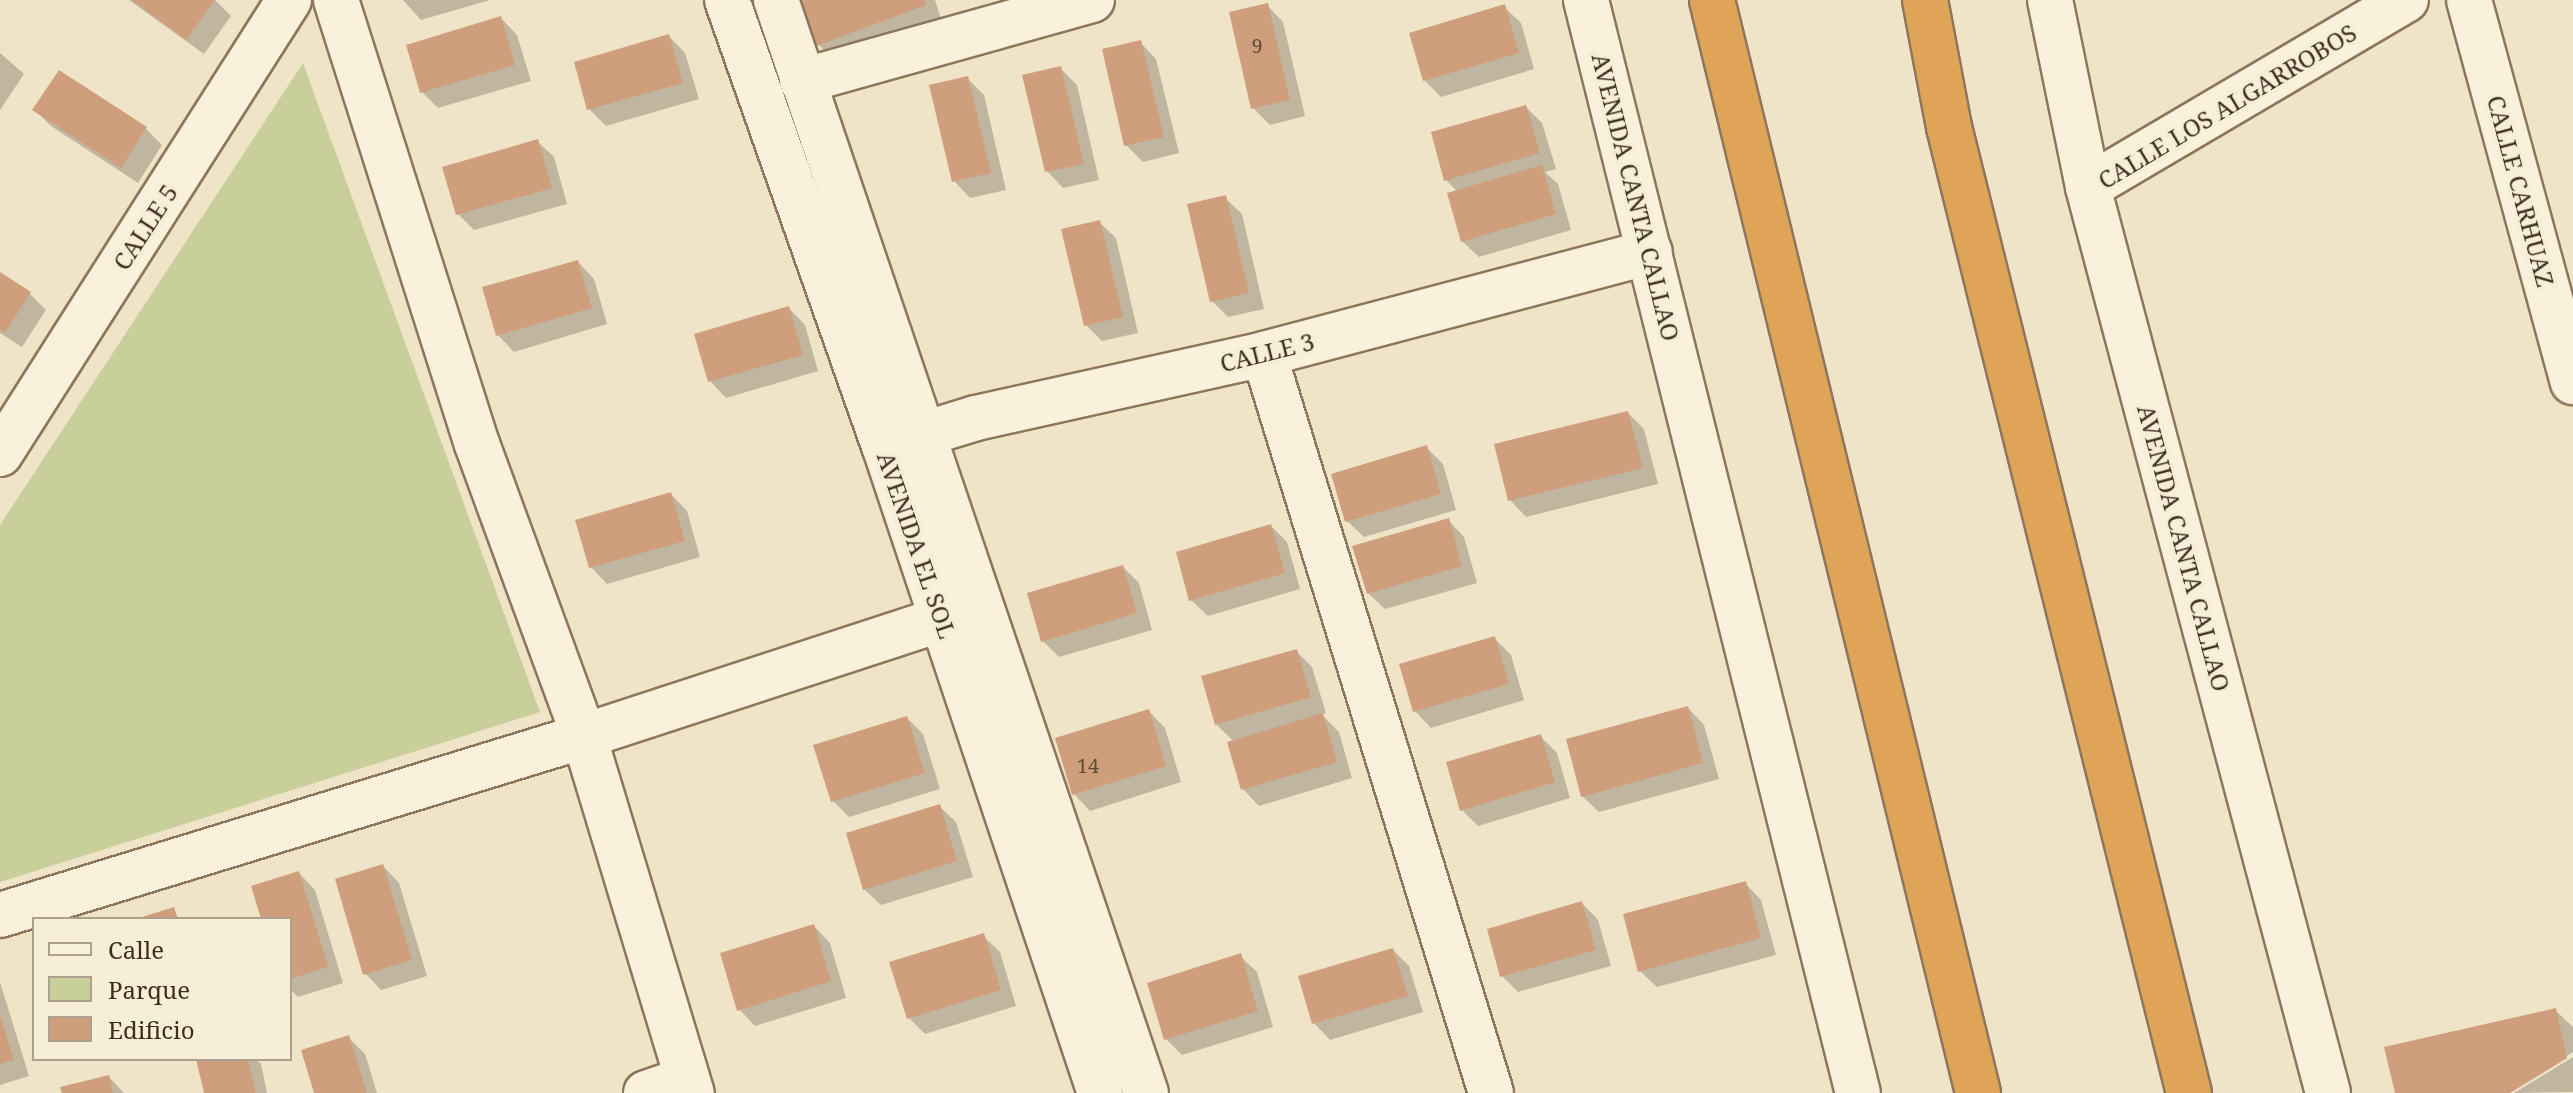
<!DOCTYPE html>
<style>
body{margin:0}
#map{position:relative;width:2573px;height:1093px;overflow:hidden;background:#f0e4c8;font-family:"Noto Serif",serif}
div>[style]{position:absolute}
.green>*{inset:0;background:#c9cf9b}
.shadow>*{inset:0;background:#0003}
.building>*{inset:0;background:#cf9f7d}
.roads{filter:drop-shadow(2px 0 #8d765c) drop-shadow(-2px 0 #8d765c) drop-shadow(0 2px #8d765c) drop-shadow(0 -2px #8d765c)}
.street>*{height:44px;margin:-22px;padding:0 22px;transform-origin:22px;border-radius:22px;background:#faf1dc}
.secondary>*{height:44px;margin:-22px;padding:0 22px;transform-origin:22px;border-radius:22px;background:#faf1dc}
.highway>*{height:44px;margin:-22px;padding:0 22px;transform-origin:22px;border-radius:22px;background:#e0a458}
span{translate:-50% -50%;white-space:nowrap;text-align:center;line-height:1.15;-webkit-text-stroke:8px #f7eed8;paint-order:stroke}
.number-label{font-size:20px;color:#624a37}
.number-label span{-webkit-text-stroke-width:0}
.street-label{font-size:24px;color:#3d2e20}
.legend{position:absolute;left:32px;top:917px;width:260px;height:144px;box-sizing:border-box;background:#f7eed8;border:2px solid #ada18e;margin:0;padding:10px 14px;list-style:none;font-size:24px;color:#3d2e20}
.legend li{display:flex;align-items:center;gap:16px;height:40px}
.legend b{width:40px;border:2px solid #ada18e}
</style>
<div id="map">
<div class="green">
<i style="clip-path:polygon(303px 63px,540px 712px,0 882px,0 525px)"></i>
</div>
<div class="shadow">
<i style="clip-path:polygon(129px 0,215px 0,231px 16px,204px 54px)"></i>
<i style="clip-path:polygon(403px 0,490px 0,421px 20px)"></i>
<i style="clip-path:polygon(801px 0,935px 0,942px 22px,834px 61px,818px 44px)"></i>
<i style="clip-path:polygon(1267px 5px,1283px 22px,1305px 116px,1270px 125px,1253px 108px)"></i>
<i style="clip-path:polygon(1504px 7px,1521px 23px,1534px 69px,1441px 97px,1424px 80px)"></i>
<i style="clip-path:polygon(501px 18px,517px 35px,531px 81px,438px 108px,422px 92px)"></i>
<i style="clip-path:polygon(669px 36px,685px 53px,699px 99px,606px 126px,589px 109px)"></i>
<i style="clip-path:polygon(1140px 42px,1156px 59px,1179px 153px,1143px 162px,1126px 145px)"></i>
<i style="clip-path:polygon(0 53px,24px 74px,0 110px)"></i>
<i style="clip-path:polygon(1060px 68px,1077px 85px,1099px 180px,1063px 188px,1047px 171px)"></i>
<i style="clip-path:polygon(967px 78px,984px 95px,1006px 190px,970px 198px,954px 181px)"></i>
<i style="clip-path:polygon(1526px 107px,1542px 123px,1556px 169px,1545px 172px,1558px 184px,1571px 230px,1479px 257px,1462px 241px,1458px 192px,1446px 180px)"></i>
<i style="clip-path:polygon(35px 110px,146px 129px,162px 145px,138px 183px,51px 126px)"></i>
<i style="clip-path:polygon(537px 141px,554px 157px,567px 204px,474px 230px,458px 214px)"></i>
<i style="clip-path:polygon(1225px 198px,1242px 214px,1264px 309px,1228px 317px,1212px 301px)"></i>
<i style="clip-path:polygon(1099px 222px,1116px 238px,1138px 333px,1102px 341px,1086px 325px)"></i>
<i style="clip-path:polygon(578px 262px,594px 279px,607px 324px,514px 352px,498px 335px)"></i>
<i style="clip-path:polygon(0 274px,30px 294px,46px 310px,22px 347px,0 333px)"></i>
<i style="clip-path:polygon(789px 308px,805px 325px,818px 371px,726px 398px,710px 381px)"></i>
<i style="clip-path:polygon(1628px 413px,1644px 429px,1658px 484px,1526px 517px,1510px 500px)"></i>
<i style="clip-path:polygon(1427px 448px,1443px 464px,1456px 510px,1364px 537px,1347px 521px)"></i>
<i style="clip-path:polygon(671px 494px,687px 511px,700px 557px,607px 584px,591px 567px)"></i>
<i style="clip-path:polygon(1448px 520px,1464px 537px,1477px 583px,1385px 609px,1368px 593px)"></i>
<i style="clip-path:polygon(1271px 526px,1287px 542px,1300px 589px,1208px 616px,1191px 600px)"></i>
<i style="clip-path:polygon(1123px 567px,1139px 583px,1152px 630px,1059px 657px,1043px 641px)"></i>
<i style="clip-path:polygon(1494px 638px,1511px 655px,1524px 700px,1431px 728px,1415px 711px)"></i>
<i style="clip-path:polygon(1296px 651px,1312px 667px,1326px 713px,1321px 714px,1339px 732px,1352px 778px,1259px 806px,1243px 789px,1234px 742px,1216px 724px)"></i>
<i style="clip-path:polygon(1688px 708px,1704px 725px,1719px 779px,1599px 812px,1582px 796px)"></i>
<i style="clip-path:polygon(1149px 711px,1165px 728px,1181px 782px,1090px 811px,1074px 794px)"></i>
<i style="clip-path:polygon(907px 718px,923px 734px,940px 789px,849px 817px,833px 801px)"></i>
<i style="clip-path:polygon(1540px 736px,1557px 753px,1570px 798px,1478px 826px,1462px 810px)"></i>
<i style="clip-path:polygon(939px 806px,956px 822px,973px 877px,881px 905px,864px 889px)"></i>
<i style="clip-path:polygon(383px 866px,399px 883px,427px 976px,381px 990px,365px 973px)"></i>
<i style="clip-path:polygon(299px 873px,315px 890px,343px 983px,298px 997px,290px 989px,290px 919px,263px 919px)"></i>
<i style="clip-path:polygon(1745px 883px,1761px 900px,1776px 955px,1657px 987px,1640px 971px)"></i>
<i style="clip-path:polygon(1582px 903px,1598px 920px,1611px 966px,1518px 992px,1502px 976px)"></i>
<i style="clip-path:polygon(814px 926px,830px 943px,846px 998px,755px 1026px,739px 1009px)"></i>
<i style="clip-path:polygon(983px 936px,1000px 952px,1016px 1006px,925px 1034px,909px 1018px)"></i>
<i style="clip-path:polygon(1393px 950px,1409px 966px,1423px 1012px,1330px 1040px,1314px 1023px)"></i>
<i style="clip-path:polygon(1240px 956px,1257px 972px,1273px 1027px,1182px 1055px,1166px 1039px)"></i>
<i style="clip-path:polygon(0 982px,29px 1076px,0 1085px)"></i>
<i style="clip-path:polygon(2555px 1010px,2573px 1027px,2573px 1052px,2506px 1093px,2397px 1093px)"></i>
<i style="clip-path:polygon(348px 1037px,365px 1054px,377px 1093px,316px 1093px)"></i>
<i style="clip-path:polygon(2573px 1057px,2573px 1092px,2514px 1093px)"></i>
<i style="clip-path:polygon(198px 1059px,256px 1059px,261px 1064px,267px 1093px,206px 1093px)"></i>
<i style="clip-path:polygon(109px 1077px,124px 1093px,64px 1093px)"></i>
</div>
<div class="building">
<i style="clip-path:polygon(132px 0,215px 0,186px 40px)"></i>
<i style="clip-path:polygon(799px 0,925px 0,926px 5px,816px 46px)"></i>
<i style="clip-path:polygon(1268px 3px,1290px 100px,1251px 109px,1229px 12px)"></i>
<i style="clip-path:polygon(1505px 4px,1519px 53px,1423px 81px,1409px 33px)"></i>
<i style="clip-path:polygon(501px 16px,515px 65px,420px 93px,406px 45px)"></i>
<i style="clip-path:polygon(669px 34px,683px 83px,587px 110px,574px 62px)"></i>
<i style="clip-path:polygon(1141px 40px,1164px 137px,1124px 146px,1102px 49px)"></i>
<i style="clip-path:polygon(1061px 66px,1084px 164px,1045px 172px,1022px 75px)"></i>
<i style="clip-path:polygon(59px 70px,147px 127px,121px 168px,32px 110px)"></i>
<i style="clip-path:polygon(968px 76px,991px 173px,952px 182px,929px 85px)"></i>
<i style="clip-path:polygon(1526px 105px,1540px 153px,1444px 181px,1431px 132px)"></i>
<i style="clip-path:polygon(538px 139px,552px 188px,456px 215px,442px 167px)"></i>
<i style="clip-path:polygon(1542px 165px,1556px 214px,1461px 242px,1447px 193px)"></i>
<i style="clip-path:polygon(1226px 195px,1249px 293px,1210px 302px,1187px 204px)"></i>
<i style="clip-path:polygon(1100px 220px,1123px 317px,1084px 326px,1061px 229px)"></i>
<i style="clip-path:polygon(578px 260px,592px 308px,496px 336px,482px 287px)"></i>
<i style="clip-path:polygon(0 272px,31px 292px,5px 333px,0 329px)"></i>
<i style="clip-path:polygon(789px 306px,803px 355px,708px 382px,694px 334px)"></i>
<i style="clip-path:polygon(1628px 411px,1643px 468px,1508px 501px,1494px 444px)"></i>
<i style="clip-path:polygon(1427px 445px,1441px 494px,1345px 522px,1331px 474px)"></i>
<i style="clip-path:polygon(671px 492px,685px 541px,589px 568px,575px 520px)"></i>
<i style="clip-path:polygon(1449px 518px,1462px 566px,1367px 594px,1352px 546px)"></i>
<i style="clip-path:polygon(1271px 524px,1285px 573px,1189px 601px,1176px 552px)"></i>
<i style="clip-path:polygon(1123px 565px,1137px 613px,1041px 642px,1027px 593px)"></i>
<i style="clip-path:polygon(1495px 636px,1509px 684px,1413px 712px,1399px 664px)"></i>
<i style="clip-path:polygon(1297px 649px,1311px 697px,1215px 725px,1201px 676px)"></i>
<i style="clip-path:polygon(1688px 706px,1703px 763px,1581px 797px,1566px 739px)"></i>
<i style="clip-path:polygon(1149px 709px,1166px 766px,1072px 795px,1055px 738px)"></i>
<i style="clip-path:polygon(1323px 713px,1337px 762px,1241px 790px,1227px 742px)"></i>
<i style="clip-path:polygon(907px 716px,925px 773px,831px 802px,813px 745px)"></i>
<i style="clip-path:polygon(1541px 734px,1555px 782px,1460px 811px,1446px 762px)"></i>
<i style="clip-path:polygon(940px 804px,957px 861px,863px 890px,846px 833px)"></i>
<i style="clip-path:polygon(383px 864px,412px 960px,363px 975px,335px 879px)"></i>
<i style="clip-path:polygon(299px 871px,328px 967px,290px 979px,290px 919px,261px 919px,251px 886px)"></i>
<i style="clip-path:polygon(1746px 881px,1761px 938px,1638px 972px,1623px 914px)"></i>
<i style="clip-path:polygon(1582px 901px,1596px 950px,1500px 977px,1487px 929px)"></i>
<i style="clip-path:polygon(174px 907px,178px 919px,139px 919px,139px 918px)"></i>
<i style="clip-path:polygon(814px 924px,831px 981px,737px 1011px,720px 953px)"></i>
<i style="clip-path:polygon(984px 933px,1001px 990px,907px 1019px,889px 962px)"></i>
<i style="clip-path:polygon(1393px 948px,1408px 996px,1312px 1024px,1298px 976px)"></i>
<i style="clip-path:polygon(1241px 953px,1258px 1011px,1164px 1040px,1147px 983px)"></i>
<i style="clip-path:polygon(2556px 1008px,2567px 1058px,2510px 1093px,2395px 1093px,2384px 1047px)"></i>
<i style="clip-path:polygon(0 1015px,14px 1060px,0 1064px)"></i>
<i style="clip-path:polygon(349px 1035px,367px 1093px,314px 1093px,301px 1050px)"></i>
<i style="clip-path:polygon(196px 1059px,248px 1059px,256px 1093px,204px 1093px)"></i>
<i style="clip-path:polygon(109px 1075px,113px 1093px,62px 1093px,60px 1087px)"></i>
</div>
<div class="roads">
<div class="street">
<i style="left:336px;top:0;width:466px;rotate:72.4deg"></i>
<i style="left:477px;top:444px;width:311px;rotate:69.9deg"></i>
<i style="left:584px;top:736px;width:373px;rotate:73.2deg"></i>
<i style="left:727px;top:0;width:472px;rotate:70.6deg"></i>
<i style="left:884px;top:445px;width:683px;rotate:71.57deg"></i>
<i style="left:776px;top:0;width:1154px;rotate:71.3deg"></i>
<i style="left:2469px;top:0;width:396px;rotate:74.8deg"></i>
<i style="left:802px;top:81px;width:301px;rotate:-15.6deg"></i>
<i style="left:2088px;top:187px;width:369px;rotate:-30.5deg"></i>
<i style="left:1264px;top:354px;width:773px;rotate:72.92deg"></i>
<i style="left:898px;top:442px;width:82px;rotate:-17.1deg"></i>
<i style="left:976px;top:418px;width:295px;rotate:-12.5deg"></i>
<i style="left:1264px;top:354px;width:399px;rotate:-14.8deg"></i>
<i style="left:0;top:454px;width:538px;rotate:-57.52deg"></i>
<i style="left:0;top:915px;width:611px;rotate:-17.04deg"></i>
<i style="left:584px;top:736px;width:377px;rotate:-18.1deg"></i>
<i style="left:646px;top:1093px;width:43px;rotate:-18.9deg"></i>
</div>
<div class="secondary">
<i style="left:1586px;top:0;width:1126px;rotate:76.03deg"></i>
<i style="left:2050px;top:0;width:191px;rotate:78.5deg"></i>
<i style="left:2088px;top:187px;width:937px;rotate:75.16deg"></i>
</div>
<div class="highway">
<i style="left:1712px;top:0;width:1125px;rotate:76.32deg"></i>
<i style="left:1925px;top:0;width:129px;rotate:79.3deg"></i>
<i style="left:1949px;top:127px;width:995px;rotate:76.05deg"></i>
</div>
</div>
<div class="number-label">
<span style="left:1257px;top:45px">9</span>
<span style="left:1088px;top:765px">14</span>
</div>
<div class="street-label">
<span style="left:2227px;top:106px;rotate:-31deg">CALLE LOS ALGARROBOS</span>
<span style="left:2521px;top:191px;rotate:75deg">CALLE CARHUAZ</span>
<span style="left:1636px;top:197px;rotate:76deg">AVENIDA CANTA CALLAO</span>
<span style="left:145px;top:227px;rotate:-57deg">CALLE 5</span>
<span style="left:1267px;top:352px;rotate:-14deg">CALLE 3</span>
<span style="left:917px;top:545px;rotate:71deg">AVENIDA EL SOL</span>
<span style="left:2184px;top:548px;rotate:75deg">AVENIDA CANTA CALLAO</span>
</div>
<ul class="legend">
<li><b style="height:10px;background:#faf1dc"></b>Calle</li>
<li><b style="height:22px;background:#c9cf9b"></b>Parque</li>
<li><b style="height:22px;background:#cf9f7d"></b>Edificio</li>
</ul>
</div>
